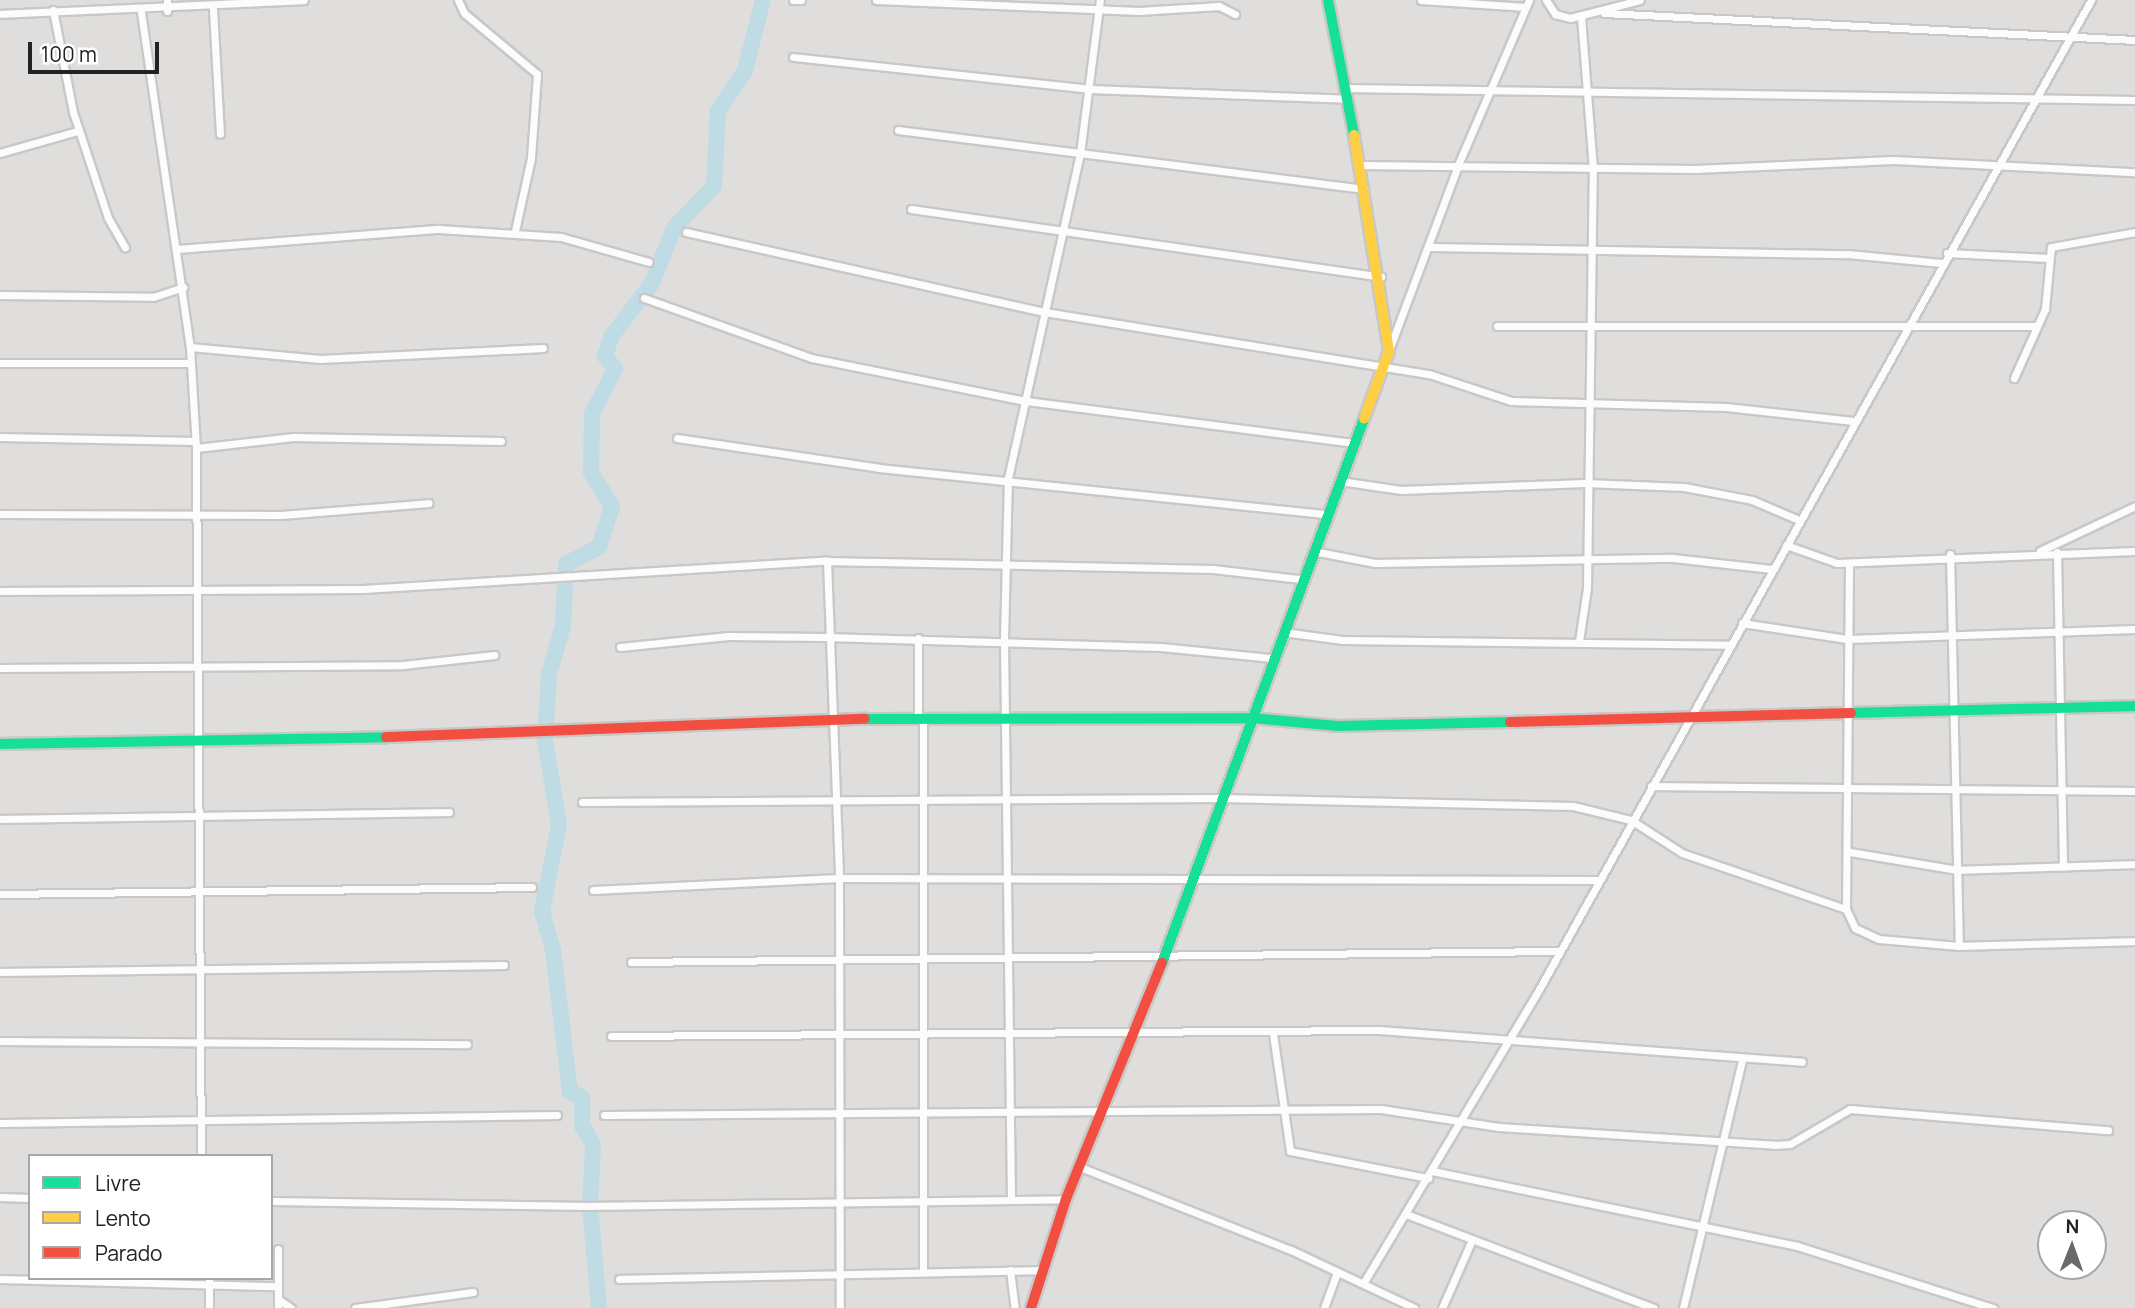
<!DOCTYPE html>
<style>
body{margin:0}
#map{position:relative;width:2135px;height:1308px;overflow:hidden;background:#f0eeeb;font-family:Manrope,sans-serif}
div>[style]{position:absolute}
.residential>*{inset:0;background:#dfdedc}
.river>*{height:16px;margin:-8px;padding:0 8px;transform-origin:8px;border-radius:8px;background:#bfdbe3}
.roads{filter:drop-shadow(2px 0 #c9c8c7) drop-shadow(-2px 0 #c9c8c7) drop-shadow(0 2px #c9c8c7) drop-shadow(0 -2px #c9c8c7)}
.street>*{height:7px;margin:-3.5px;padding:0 3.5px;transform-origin:3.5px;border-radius:3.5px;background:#fdfcfc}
.fast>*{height:10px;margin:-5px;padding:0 5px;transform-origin:5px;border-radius:5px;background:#16e098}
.slow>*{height:10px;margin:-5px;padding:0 5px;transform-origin:5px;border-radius:5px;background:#ffcf43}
.jam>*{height:10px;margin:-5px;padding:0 5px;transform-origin:5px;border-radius:5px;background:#f24e42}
span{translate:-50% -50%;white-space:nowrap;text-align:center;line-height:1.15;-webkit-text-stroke:5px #fff;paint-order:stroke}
.legend{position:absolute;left:28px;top:1154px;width:245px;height:126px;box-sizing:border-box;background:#fff;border:2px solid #a7a7a7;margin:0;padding:9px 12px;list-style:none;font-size:21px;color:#222}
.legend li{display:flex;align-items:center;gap:14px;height:35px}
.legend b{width:35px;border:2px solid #a7a7a7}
.north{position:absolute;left:2037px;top:1210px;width:70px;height:70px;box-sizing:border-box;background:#fff;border:2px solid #a7a7a7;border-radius:50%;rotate:1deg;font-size:19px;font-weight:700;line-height:28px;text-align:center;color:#222}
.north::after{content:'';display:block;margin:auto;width:24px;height:32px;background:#6a6968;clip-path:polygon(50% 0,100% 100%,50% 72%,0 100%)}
.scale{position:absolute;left:28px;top:42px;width:131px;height:32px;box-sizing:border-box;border:4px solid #222;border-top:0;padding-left:9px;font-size:21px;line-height:24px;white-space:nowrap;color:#222;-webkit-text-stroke:5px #fff;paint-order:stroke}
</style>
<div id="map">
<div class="residential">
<i style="clip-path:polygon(evenodd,0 0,2135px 0,2135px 1308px,0 1308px,0 0,30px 1156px,271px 1156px,271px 1278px,30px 1278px,30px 1156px,0 0,2051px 1224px,2093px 1224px,2093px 1266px,2051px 1266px,2051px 1224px)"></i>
</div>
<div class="river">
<i style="left:599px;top:1308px;width:102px;rotate:-95deg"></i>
<i style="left:590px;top:1206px;width:62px;rotate:-87.2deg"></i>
<i style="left:593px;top:1144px;width:21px;rotate:-121deg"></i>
<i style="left:582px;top:1126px;width:29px;rotate:-90deg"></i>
<i style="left:582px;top:1097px;width:13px;rotate:-157deg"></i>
<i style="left:570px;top:1092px;width:143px;rotate:-96.8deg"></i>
<i style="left:553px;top:950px;width:41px;rotate:-105.8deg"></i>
<i style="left:542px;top:911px;width:88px;rotate:-78.8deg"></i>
<i style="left:559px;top:825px;width:86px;rotate:-99.4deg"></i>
<i style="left:545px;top:740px;width:66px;rotate:-86.5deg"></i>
<i style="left:549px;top:674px;width:51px;rotate:-74.1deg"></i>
<i style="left:563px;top:625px;width:61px;rotate:-87.2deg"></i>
<i style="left:566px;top:564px;width:37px;rotate:-27deg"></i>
<i style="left:599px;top:547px;width:43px;rotate:-72.4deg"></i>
<i style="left:612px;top:506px;width:40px;rotate:-122deg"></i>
<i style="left:591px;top:472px;width:58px;rotate:-89deg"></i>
<i style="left:592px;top:414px;width:51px;rotate:-62.9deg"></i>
<i style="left:615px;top:369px;width:16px;rotate:-128deg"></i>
<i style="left:605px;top:356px;width:20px;rotate:-72deg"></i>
<i style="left:611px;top:337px;width:68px;rotate:-52.8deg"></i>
<i style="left:652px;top:283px;width:59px;rotate:-68.2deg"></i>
<i style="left:674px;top:228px;width:58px;rotate:-46.4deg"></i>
<i style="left:714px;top:186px;width:75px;rotate:-86.9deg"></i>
<i style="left:718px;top:111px;width:48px;rotate:-56deg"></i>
<i style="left:745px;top:71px;width:73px;rotate:-75.8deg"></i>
</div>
<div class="roads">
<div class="street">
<i style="left:167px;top:0;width:11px;rotate:90deg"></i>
<i style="left:458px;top:0;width:14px;rotate:65deg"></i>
<i style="left:464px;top:13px;width:95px;rotate:39.9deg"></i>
<i style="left:537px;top:74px;width:84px;rotate:94.1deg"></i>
<i style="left:531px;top:158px;width:75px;rotate:102.4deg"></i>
<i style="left:793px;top:0;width:8px"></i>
<i style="left:876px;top:0;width:263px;rotate:2.4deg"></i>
<i style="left:1139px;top:11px;width:80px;rotate:-3.6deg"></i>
<i style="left:1219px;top:6px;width:18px;rotate:27deg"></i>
<i style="left:1421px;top:0;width:105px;rotate:3.8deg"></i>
<i style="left:1546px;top:0;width:17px;rotate:57deg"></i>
<i style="left:1555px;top:14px;width:16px;rotate:15deg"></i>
<i style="left:1570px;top:18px;width:72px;rotate:-14.4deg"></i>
<i style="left:213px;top:9px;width:125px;rotate:86.8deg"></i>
<i style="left:53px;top:10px;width:104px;rotate:78.9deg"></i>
<i style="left:73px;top:112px;width:112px;rotate:71.7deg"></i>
<i style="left:108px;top:218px;width:34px;rotate:60deg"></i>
<i style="left:141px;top:12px;width:339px;rotate:81.7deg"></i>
<i style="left:190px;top:347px;width:101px;rotate:86.6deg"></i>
<i style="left:196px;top:448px;width:708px;rotate:89.6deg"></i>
<i style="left:1604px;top:13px;width:532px;rotate:2.91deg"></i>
<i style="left:0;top:14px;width:304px;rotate:-2.6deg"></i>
<i style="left:793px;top:57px;width:299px;rotate:6.1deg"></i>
<i style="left:1090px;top:89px;width:256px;rotate:2.2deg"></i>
<i style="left:1344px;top:88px;width:791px;rotate:0.87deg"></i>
<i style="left:898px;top:130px;width:470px;rotate:7.2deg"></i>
<i style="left:0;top:153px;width:81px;rotate:-15.8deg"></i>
<i style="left:1359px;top:165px;width:336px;rotate:0.7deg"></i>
<i style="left:1695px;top:169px;width:199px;rotate:-2.6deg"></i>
<i style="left:1894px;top:160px;width:241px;rotate:2.9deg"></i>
<i style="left:911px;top:209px;width:475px;rotate:8.2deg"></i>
<i style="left:686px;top:232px;width:368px;rotate:12.6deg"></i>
<i style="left:1045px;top:312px;width:389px;rotate:9.2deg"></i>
<i style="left:1429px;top:374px;width:86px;rotate:18.2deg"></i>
<i style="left:1511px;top:401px;width:215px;rotate:1.6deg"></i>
<i style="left:1726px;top:407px;width:128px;rotate:6.3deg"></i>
<i style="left:1431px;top:247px;width:417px;rotate:1deg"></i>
<i style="left:1848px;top:254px;width:94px;rotate:5.5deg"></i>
<i style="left:177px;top:249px;width:263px;rotate:-4.4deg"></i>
<i style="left:439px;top:229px;width:122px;rotate:3.8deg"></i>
<i style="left:561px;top:237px;width:91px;rotate:15.9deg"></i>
<i style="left:1947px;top:253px;width:102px;rotate:2.8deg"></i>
<i style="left:0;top:295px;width:153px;rotate:0.7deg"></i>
<i style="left:153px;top:297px;width:32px;rotate:-18deg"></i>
<i style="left:644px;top:298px;width:178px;rotate:19.7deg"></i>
<i style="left:812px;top:358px;width:218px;rotate:11.4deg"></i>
<i style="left:1026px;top:401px;width:330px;rotate:7.3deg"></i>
<i style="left:1497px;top:326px;width:540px"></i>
<i style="left:190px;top:347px;width:131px;rotate:5.3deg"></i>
<i style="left:320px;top:359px;width:223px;rotate:-2.8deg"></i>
<i style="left:1389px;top:350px;width:197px;rotate:-69.5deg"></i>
<i style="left:1458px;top:165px;width:180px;rotate:-66.7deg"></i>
<i style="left:0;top:363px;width:191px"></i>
<i style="left:2014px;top:378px;width:76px;rotate:-65.8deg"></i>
<i style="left:2045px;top:309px;width:62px;rotate:-84.5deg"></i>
<i style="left:2051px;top:247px;width:85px;rotate:-10.1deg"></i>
<i style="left:0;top:437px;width:195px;rotate:1.2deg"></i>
<i style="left:677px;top:438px;width:204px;rotate:8.4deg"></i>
<i style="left:879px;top:468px;width:450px;rotate:5.9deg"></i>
<i style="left:196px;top:448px;width:98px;rotate:-6.5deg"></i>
<i style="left:293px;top:437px;width:208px;rotate:1.1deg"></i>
<i style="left:1340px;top:481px;width:62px;rotate:8.4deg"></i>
<i style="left:1401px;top:490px;width:184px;rotate:-2.2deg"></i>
<i style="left:1585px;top:483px;width:99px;rotate:2.3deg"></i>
<i style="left:1684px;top:487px;width:69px;rotate:10.8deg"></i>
<i style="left:1752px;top:500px;width:51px;rotate:23.1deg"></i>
<i style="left:0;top:514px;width:281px;rotate:0.2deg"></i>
<i style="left:281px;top:515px;width:148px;rotate:-4.6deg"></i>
<i style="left:1786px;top:545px;width:54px;rotate:19.4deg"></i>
<i style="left:1837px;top:563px;width:298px;rotate:-2.3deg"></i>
<i style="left:1313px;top:551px;width:63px;rotate:11deg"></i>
<i style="left:1375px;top:563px;width:298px;rotate:-1deg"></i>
<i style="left:1673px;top:558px;width:99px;rotate:6.4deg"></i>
<i style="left:2040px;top:551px;width:105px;rotate:-25.3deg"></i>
<i style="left:2057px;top:552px;width:315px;rotate:88.9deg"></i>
<i style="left:1950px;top:554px;width:392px;rotate:88.7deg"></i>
<i style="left:827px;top:561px;width:317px;rotate:87.8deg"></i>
<i style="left:839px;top:878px;width:430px;rotate:89.9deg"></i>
<i style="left:0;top:591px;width:363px;rotate:-0.3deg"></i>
<i style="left:363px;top:589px;width:465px;rotate:-3.5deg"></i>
<i style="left:827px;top:561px;width:386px;rotate:1.2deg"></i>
<i style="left:1213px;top:569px;width:88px;rotate:6.6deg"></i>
<i style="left:1742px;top:623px;width:106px;rotate:8.7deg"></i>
<i style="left:1847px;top:639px;width:288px;rotate:-2deg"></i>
<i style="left:1283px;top:632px;width:60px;rotate:7.7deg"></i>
<i style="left:1342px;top:640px;width:388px;rotate:0.7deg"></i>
<i style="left:918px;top:638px;width:80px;rotate:90deg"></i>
<i style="left:1579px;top:641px;width:54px;rotate:-81.4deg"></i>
<i style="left:1587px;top:588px;width:419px;rotate:-89.2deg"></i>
<i style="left:1593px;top:169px;width:152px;rotate:-94.5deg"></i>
<i style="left:620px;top:647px;width:109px;rotate:-5.8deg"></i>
<i style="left:728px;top:636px;width:98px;rotate:0.6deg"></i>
<i style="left:826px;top:637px;width:335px;rotate:1.7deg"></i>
<i style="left:1161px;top:647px;width:112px;rotate:5.7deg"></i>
<i style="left:0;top:668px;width:403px;rotate:-0.4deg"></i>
<i style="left:403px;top:665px;width:92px;rotate:-6.3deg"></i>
<i style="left:1651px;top:786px;width:484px;rotate:0.6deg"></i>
<i style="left:582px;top:802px;width:639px;rotate:-0.36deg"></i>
<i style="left:1221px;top:798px;width:352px;rotate:1.3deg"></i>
<i style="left:1573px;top:806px;width:60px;rotate:13.6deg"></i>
<i style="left:1631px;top:820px;width:61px;rotate:32.9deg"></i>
<i style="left:1682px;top:853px;width:173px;rotate:18.9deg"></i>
<i style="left:1846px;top:909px;width:21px;rotate:65deg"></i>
<i style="left:1855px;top:928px;width:26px;rotate:25deg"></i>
<i style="left:1879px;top:939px;width:80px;rotate:5deg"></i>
<i style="left:1959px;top:946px;width:176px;rotate:-1.6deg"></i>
<i style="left:0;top:819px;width:449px;rotate:-0.9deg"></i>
<i style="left:1850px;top:852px;width:109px;rotate:9.5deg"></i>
<i style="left:1957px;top:870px;width:178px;rotate:-1.9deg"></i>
<i style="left:593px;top:890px;width:246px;rotate:-2.8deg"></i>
<i style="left:839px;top:878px;width:759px;rotate:0.15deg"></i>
<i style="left:0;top:894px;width:532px;rotate:-0.75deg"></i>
<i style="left:1846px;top:909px;width:346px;rotate:-89.5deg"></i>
<i style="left:631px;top:962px;width:929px;rotate:-0.68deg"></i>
<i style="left:0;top:972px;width:504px;rotate:-0.8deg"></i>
<i style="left:1273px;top:1034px;width:118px;rotate:81.7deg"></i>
<i style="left:1290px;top:1151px;width:141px;rotate:11.1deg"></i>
<i style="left:611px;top:1036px;width:768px;rotate:-0.45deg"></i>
<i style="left:1379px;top:1030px;width:424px;rotate:4.3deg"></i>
<i style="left:0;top:1041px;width:467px;rotate:0.4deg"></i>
<i style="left:604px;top:1115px;width:777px;rotate:-0.44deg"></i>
<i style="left:1381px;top:1109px;width:119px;rotate:8.7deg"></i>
<i style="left:1499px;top:1127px;width:276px;rotate:3.7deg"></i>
<i style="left:1774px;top:1145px;width:16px;rotate:-4deg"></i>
<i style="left:1790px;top:1144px;width:69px;rotate:-30.3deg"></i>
<i style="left:1850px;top:1109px;width:259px;rotate:4.7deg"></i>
<i style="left:0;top:1123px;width:557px;rotate:-0.82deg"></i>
<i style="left:1080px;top:1167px;width:227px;rotate:21.5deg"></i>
<i style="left:1291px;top:1250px;width:136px;rotate:25.2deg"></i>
<i style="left:1432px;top:1171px;width:373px;rotate:11.6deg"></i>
<i style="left:1797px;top:1246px;width:206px;rotate:17.6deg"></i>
<i style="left:0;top:1197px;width:30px;rotate:2deg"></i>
<i style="left:1011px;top:1199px;width:559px;rotate:-90.72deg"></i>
<i style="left:1004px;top:640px;width:162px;rotate:-88.6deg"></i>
<i style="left:1008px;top:478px;width:333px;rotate:-77.5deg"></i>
<i style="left:1080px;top:153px;width:154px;rotate:-82.6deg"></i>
<i style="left:271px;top:1201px;width:319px;rotate:0.9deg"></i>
<i style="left:590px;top:1206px;width:476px;rotate:-0.8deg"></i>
<i style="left:1406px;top:1214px;width:265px;rotate:20.8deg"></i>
<i style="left:923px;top:1270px;width:552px;rotate:-90deg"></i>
<i style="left:1010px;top:1270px;width:38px;rotate:83deg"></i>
<i style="left:0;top:1279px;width:276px;rotate:1.5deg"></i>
<i style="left:209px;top:1279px;width:29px;rotate:90deg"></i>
<i style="left:619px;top:1279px;width:424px;rotate:-1.2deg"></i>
<i style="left:1364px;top:1282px;width:337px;rotate:-59.1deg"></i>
<i style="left:1537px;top:993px;width:1137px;rotate:-60.84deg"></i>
<i style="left:278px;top:1299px;width:16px;rotate:35deg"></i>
<i style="left:278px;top:1308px;width:59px;rotate:-90deg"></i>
<i style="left:355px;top:1308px;width:119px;rotate:-7.7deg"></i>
<i style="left:1324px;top:1308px;width:37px;rotate:-70deg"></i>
<i style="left:1442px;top:1308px;width:72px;rotate:-66.3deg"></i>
<i style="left:1683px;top:1308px;width:255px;rotate:-76.6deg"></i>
</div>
<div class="fast">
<i style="left:1328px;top:0;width:137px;rotate:79.1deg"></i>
<i style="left:1851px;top:713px;width:284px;rotate:-1.4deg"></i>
<i style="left:865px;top:719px;width:387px;rotate:-0.1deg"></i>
<i style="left:1252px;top:718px;width:86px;rotate:5.3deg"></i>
<i style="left:1338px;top:726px;width:172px;rotate:-1.3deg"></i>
<i style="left:0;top:744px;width:386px;rotate:-1deg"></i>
<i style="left:1162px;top:963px;width:580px;rotate:-69.63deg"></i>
</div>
<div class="slow">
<i style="left:1354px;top:135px;width:219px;rotate:80.8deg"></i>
<i style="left:1389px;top:351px;width:72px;rotate:110.2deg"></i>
</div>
<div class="jam">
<i style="left:1510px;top:722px;width:341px;rotate:-1.5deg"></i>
<i style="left:386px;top:737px;width:479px;rotate:-2.2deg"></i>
<i style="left:1031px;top:1308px;width:114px;rotate:-72.2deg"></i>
<i style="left:1066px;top:1199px;width:255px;rotate:-67.9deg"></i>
</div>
</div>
<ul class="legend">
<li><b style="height:9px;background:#16e098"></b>Livre</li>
<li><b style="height:9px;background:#ffcf43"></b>Lento</li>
<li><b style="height:9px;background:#f24e42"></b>Parado</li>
</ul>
<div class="north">N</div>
<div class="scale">100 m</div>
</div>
